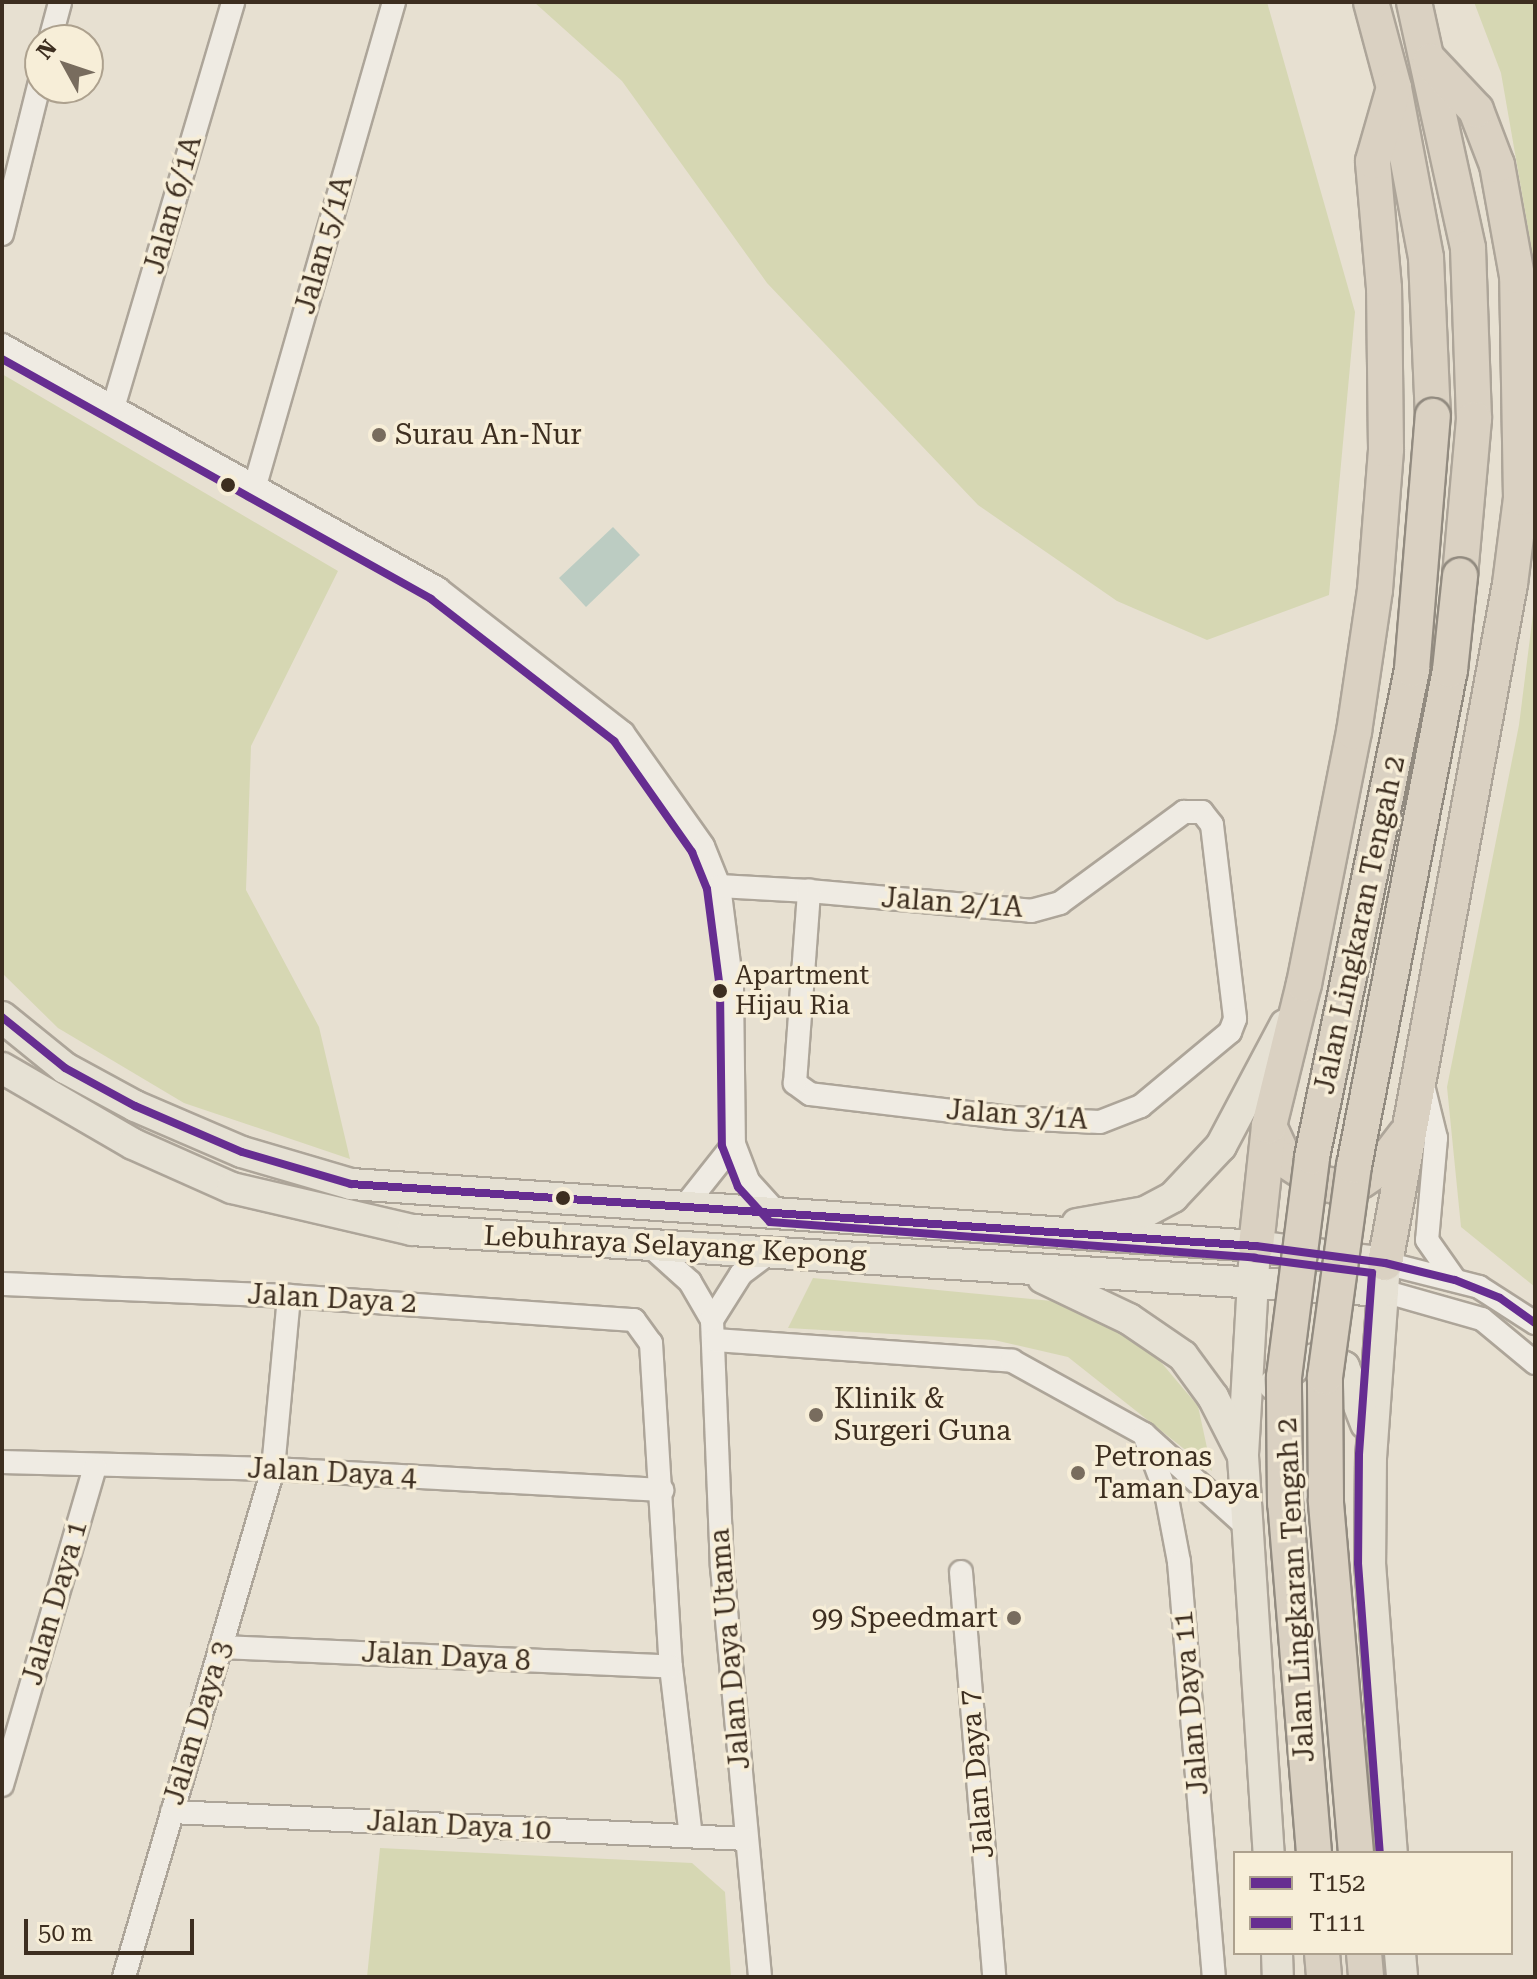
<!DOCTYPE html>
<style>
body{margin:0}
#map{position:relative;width:1537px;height:1979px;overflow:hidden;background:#e7e0d1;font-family:"Roboto Serif",serif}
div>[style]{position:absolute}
.green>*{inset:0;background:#d6d7b3}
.water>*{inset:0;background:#bcccc2}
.roads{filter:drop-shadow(2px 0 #ada599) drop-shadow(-2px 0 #ada599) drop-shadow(0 2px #ada599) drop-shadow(0 -2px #ada599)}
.minor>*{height:22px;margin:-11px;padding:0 11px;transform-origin:11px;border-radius:11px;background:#efebe3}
.major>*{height:30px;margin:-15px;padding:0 15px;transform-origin:15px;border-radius:15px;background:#e6e1d4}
.highway>*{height:34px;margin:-17px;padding:0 17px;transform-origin:17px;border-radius:17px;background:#dad1c2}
.bridges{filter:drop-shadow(2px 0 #928b80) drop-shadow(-2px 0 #928b80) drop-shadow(0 2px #928b80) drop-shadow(0 -2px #928b80)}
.highway-bridge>*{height:34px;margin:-17px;padding:0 17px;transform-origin:17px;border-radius:17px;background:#dad1c2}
.bus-1>*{height:8px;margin:-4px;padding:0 4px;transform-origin:4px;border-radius:4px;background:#662d91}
.bus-2>*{height:8px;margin:-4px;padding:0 4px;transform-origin:4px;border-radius:4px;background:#662d91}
.dots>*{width:22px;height:22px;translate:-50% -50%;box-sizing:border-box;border:4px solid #f7eed8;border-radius:50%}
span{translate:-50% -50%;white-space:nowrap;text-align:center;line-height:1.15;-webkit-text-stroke:7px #f7eed8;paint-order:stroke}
.bus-label{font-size:26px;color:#3d2e20}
.left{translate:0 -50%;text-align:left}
.street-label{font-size:28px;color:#3d2e20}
.poi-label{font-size:28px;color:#3d2e20}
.right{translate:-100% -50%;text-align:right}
.frame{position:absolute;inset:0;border:4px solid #3d2e20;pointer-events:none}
.legend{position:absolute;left:1233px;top:1851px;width:280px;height:104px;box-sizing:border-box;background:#f7eed8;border:2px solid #ada18e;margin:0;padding:10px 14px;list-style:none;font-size:24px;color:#3d2e20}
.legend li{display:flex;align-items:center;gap:16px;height:40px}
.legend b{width:40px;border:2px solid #ada18e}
.north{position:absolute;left:24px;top:24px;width:80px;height:80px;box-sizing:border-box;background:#f7eed8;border:2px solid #ada18e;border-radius:50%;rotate:310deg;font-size:22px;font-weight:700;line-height:32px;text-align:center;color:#3d2e20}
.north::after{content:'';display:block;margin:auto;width:28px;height:36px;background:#786c5e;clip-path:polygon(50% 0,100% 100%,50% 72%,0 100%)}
.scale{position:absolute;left:24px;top:1919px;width:170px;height:36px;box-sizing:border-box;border:4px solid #3d2e20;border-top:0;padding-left:10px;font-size:24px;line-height:28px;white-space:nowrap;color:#3d2e20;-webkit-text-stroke:6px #f7eed8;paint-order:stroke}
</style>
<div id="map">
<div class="green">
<i style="clip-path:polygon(534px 2px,1267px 2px,1355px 312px,1329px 595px,1207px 640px,1117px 601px,978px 505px,767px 283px,622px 81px)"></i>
<i style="clip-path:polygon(1474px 2px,1535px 2px,1535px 268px,1501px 73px)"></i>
<i style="clip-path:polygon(2px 374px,338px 571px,251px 746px,246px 890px,319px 1027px,350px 1159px,184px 1103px,58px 1028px,2px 973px)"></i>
<i style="clip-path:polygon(1535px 598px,1535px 1287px,1461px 1227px,1447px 1087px,1519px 725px)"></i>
<i style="clip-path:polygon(813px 1278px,1062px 1302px,1149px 1348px,1198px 1406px,1212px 1471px,1068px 1357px,994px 1340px,788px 1328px)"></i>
<i style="clip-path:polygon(380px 1848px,692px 1863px,725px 1892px,731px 1977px,367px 1977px)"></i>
</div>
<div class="water">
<i style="clip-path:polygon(613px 527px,640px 555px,586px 607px,559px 578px)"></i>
</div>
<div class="roads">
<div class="minor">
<i style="left:50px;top:40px;width:39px;rotate:-75deg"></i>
<i style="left:2px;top:234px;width:157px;rotate:-76deg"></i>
<i style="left:2px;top:345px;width:500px;rotate:29.2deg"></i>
<i style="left:438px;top:589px;width:234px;rotate:37.9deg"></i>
<i style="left:623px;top:733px;width:138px;rotate:54.7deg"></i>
<i style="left:703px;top:846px;width:43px;rotate:68.2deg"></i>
<i style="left:719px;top:886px;width:103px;rotate:82.7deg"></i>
<i style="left:732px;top:988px;width:156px;rotate:89.3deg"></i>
<i style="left:734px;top:1144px;width:40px;rotate:69deg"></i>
<i style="left:748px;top:1181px;width:42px;rotate:47.9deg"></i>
<i style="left:113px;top:408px;width:423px;rotate:-73.5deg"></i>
<i style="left:254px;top:489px;width:507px;rotate:-73.96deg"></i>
<i style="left:719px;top:886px;width:90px;rotate:3.2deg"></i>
<i style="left:809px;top:891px;width:223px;rotate:5.1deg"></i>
<i style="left:1031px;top:911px;width:30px;rotate:-15deg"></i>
<i style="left:1060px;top:903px;width:154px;rotate:-36.3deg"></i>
<i style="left:1184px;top:812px;width:18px"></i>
<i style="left:1202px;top:812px;width:16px;rotate:52deg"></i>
<i style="left:1212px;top:825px;width:195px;rotate:83.2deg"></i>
<i style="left:1235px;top:1019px;width:14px;rotate:111deg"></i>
<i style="left:1230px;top:1032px;width:116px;rotate:140.3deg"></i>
<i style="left:1141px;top:1106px;width:44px;rotate:158.7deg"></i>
<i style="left:1100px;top:1122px;width:89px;rotate:-177.4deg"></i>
<i style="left:1011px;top:1118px;width:202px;rotate:-173.2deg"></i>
<i style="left:810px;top:1094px;width:19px;rotate:-144deg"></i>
<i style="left:795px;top:1083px;width:193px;rotate:-85.8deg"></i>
<i style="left:1421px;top:1077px;width:63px;rotate:76.2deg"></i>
<i style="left:1436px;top:1138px;width:102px;rotate:95deg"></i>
<i style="left:1427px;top:1240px;width:49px;rotate:55deg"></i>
<i style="left:684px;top:1207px;width:80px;rotate:-51.6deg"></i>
<i style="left:647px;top:1243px;width:58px;rotate:42.2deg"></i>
<i style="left:690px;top:1282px;width:44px;rotate:59.9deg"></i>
<i style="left:712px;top:1320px;width:247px;rotate:87.7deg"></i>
<i style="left:722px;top:1567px;width:412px;rotate:84.7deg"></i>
<i style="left:1385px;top:1263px;width:97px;rotate:14.3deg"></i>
<i style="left:1479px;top:1287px;width:67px;rotate:32.7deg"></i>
<i style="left:2px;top:1284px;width:287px;rotate:2.4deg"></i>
<i style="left:289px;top:1296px;width:346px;rotate:4deg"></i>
<i style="left:634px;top:1320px;width:29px;rotate:54deg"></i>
<i style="left:651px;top:1343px;width:325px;rotate:86.5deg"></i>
<i style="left:671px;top:1667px;width:170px;rotate:83.3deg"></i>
<i style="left:1383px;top:1291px;width:103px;rotate:15.8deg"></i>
<i style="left:1482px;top:1319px;width:69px;rotate:39.7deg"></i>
<i style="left:712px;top:1320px;width:54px;rotate:-57.8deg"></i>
<i style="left:741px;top:1274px;width:40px;rotate:-37deg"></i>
<i style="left:715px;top:1340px;width:298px;rotate:4deg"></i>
<i style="left:1012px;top:1361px;width:151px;rotate:28.9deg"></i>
<i style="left:1144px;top:1434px;width:136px;rotate:42deg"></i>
<i style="left:1144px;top:1434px;width:63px;rotate:69.6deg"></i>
<i style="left:1166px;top:1493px;width:70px;rotate:79.3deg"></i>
<i style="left:1179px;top:1562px;width:416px;rotate:85.2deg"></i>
<i style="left:2px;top:1462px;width:271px;rotate:1.5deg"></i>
<i style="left:273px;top:1469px;width:390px;rotate:3.1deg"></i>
<i style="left:961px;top:1572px;width:406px;rotate:85.3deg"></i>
<i style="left:221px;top:1647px;width:450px;rotate:2.5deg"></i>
<i style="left:2px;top:1785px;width:331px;rotate:-73.7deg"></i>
<i style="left:172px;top:1812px;width:575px;rotate:2.69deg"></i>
<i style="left:124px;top:1977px;width:529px;rotate:-73.65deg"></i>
<i style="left:273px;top:1469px;width:174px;rotate:-84.7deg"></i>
</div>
<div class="major">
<i style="left:2px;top:1017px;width:81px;rotate:39deg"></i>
<i style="left:65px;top:1068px;width:80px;rotate:28.5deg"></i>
<i style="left:135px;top:1106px;width:116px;rotate:23.3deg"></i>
<i style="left:242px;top:1152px;width:114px;rotate:16.4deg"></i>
<i style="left:351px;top:1184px;width:907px;rotate:3.92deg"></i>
<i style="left:1256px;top:1246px;width:130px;rotate:7.5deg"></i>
<i style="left:1385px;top:1263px;width:194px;rotate:94.1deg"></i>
<i style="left:1371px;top:1456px;width:107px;rotate:90.5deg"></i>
<i style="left:1370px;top:1563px;width:291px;rotate:85.7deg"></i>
<i style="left:2px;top:1068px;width:151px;rotate:30.1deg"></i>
<i style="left:133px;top:1144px;width:108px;rotate:24deg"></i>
<i style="left:232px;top:1188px;width:185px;rotate:13.1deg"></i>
<i style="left:412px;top:1230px;width:973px;rotate:3.59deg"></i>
<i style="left:1077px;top:1224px;width:69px;rotate:-10deg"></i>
<i style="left:1145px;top:1212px;width:32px;rotate:-28deg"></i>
<i style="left:1173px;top:1197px;width:70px;rotate:-46.7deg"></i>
<i style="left:1221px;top:1146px;width:137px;rotate:-62.1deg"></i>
<i style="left:1254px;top:1264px;width:192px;rotate:93.3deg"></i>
<i style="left:1243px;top:1456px;width:398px;rotate:86.3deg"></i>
<i style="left:1043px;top:1278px;width:95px;rotate:25.5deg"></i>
<i style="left:1129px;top:1319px;width:65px;rotate:34.4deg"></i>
<i style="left:1183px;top:1356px;width:51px;rotate:53.8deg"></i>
<i style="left:1213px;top:1397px;width:66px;rotate:63deg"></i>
<i style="left:1274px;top:1385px;width:37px;rotate:-41deg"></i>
<i style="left:1302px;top:1361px;width:22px;rotate:-8deg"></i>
<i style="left:1324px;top:1358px;width:22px;rotate:24deg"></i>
<i style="left:1344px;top:1367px;width:61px;rotate:68.9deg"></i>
<i style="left:1277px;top:1953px;width:24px;rotate:88deg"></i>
<i style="left:1400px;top:1953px;width:24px;rotate:85deg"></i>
</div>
<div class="highway">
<i style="left:1371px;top:2px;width:89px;rotate:75deg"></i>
<i style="left:1394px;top:88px;width:173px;rotate:79.3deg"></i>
<i style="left:1426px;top:258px;width:158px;rotate:87.5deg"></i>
<i style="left:1414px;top:2px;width:252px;rotate:77.6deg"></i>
<i style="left:1468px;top:248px;width:171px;rotate:88deg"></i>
<i style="left:1474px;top:419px;width:158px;rotate:95.1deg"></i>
<i style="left:1269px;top:1126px;width:38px;rotate:65deg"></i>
<i style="left:1285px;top:1160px;width:42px;rotate:33.3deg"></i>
<i style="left:1320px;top:1183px;width:15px;rotate:11deg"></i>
<i style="left:1335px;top:1186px;width:26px;rotate:-11deg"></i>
<i style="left:1361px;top:1181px;width:22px;rotate:-34deg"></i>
<i style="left:1379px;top:1169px;width:44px;rotate:-52.4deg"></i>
<i style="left:1256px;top:1246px;width:121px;rotate:-83.8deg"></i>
<i style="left:1269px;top:1126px;width:146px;rotate:-76.2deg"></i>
<i style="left:1304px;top:984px;width:257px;rotate:-78.8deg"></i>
<i style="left:1354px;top:732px;width:144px;rotate:-81.6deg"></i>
<i style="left:1375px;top:590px;width:141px;rotate:-85.5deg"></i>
<i style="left:1386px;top:449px;width:161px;rotate:-90.7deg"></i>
<i style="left:1384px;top:288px;width:127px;rotate:-95deg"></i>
<i style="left:1373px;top:161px;width:76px;rotate:-74deg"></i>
<i style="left:1385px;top:1263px;width:690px;rotate:-79.57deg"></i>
<i style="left:1510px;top:584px;width:87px;rotate:-82.7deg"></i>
<i style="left:1521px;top:498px;width:222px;rotate:-91deg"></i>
<i style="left:1517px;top:276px;width:113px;rotate:-100.2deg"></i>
<i style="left:1497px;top:165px;width:59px;rotate:-110.9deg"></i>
<i style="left:1476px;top:110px;width:67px;rotate:-133.2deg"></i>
<i style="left:1322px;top:1953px;width:24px;rotate:85deg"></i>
<i style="left:1364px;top:1953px;width:24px;rotate:85deg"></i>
</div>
</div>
<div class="bridges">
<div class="highway-bridge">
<i style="left:1314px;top:1853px;width:351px;rotate:-94.7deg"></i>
<i style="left:1285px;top:1503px;width:126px;rotate:-90.5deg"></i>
<i style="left:1284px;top:1377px;width:222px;rotate:-82.7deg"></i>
<i style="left:1312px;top:1157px;width:498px;rotate:-78.4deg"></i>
<i style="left:1412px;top:669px;width:254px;rotate:-85.3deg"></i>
<i style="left:1356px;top:1853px;width:354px;rotate:-94.9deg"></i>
<i style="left:1326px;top:1500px;width:123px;rotate:-90.5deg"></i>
<i style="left:1325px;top:1377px;width:213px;rotate:-82.2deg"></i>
<i style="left:1354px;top:1166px;width:505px;rotate:-79.05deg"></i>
<i style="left:1450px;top:670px;width:95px;rotate:-83.9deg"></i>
</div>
</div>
<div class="bus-1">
<i style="left:2px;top:1017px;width:81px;rotate:39deg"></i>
<i style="left:65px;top:1068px;width:80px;rotate:28.5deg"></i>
<i style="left:135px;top:1106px;width:116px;rotate:23.3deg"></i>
<i style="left:242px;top:1152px;width:114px;rotate:16.4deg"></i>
<i style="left:351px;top:1184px;width:907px;rotate:3.92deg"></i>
<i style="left:1256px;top:1246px;width:130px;rotate:7.5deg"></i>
<i style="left:1385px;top:1263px;width:72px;rotate:13.7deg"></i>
<i style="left:1455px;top:1280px;width:48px;rotate:21.8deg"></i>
<i style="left:1500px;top:1298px;width:43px;rotate:35.5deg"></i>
</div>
<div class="bus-2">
<i style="left:2px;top:359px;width:492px;rotate:29.2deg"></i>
<i style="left:431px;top:599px;width:232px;rotate:37.8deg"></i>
<i style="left:614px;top:741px;width:136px;rotate:54.9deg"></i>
<i style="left:692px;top:852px;width:40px;rotate:68deg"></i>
<i style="left:707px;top:889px;width:101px;rotate:82.6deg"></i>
<i style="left:720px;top:989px;width:157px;rotate:89.3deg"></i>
<i style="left:722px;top:1146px;width:44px;rotate:68.7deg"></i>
<i style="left:738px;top:1187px;width:47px;rotate:47.6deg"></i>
<i style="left:770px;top:1222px;width:486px;rotate:4.2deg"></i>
<i style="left:1255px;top:1258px;width:118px;rotate:7.3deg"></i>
<i style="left:1372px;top:1273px;width:182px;rotate:94.1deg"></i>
<i style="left:1359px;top:1455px;width:108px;rotate:90.5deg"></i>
<i style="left:1358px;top:1563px;width:291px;rotate:85.7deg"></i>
</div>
<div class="dots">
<i style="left:379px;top:435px;background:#786c5e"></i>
<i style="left:228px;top:485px;background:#3d2e20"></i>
<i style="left:720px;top:991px;background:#3d2e20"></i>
<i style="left:563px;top:1198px;background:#3d2e20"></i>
<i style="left:816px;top:1415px;background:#786c5e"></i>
<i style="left:1078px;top:1473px;background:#786c5e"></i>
<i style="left:1014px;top:1618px;background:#786c5e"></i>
</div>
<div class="bus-label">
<span class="left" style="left:735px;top:991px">Apartment<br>Hijau Ria</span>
</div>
<div class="street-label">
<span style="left:173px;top:205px;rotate:-74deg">Jalan 6/1A</span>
<span style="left:324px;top:245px;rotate:-74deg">Jalan 5/1A</span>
<span style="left:952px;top:903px;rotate:4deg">Jalan 2/1A</span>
<span style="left:1360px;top:925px;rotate:-78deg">Jalan Lingkaran Tengah 2</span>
<span style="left:1017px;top:1115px;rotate:4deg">Jalan 3/1A</span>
<span style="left:675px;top:1246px;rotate:3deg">Lebuhraya Selayang Kepong</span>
<span style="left:332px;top:1299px;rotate:3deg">Jalan Daya 2</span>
<span style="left:332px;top:1473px;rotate:3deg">Jalan Daya 4</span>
<span style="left:1296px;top:1590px;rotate:-93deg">Jalan Lingkaran Tengah 2</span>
<span style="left:55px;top:1603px;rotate:-74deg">Jalan Daya 1</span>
<span style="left:730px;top:1649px;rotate:-95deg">Jalan Daya Utama</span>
<span style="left:446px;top:1657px;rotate:3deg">Jalan Daya 8</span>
<span style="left:1191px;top:1703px;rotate:-95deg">Jalan Daya 11</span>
<span style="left:198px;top:1723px;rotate:-73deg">Jalan Daya 3</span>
<span style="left:977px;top:1774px;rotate:-95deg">Jalan Daya 7</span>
<span style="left:459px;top:1826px;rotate:3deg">Jalan Daya 10</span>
</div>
<div class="poi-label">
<span class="left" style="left:395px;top:435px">Surau An-Nur</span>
<span class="left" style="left:834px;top:1415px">Klinik &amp;<br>Surgeri Guna</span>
<span class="left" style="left:1094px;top:1473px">Petronas<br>Taman Daya</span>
<span class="right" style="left:998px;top:1618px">99 Speedmart</span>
</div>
<div class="frame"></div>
<ul class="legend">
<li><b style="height:10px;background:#662d91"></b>T152</li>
<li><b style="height:10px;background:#662d91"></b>T111</li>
</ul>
<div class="north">N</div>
<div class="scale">50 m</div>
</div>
